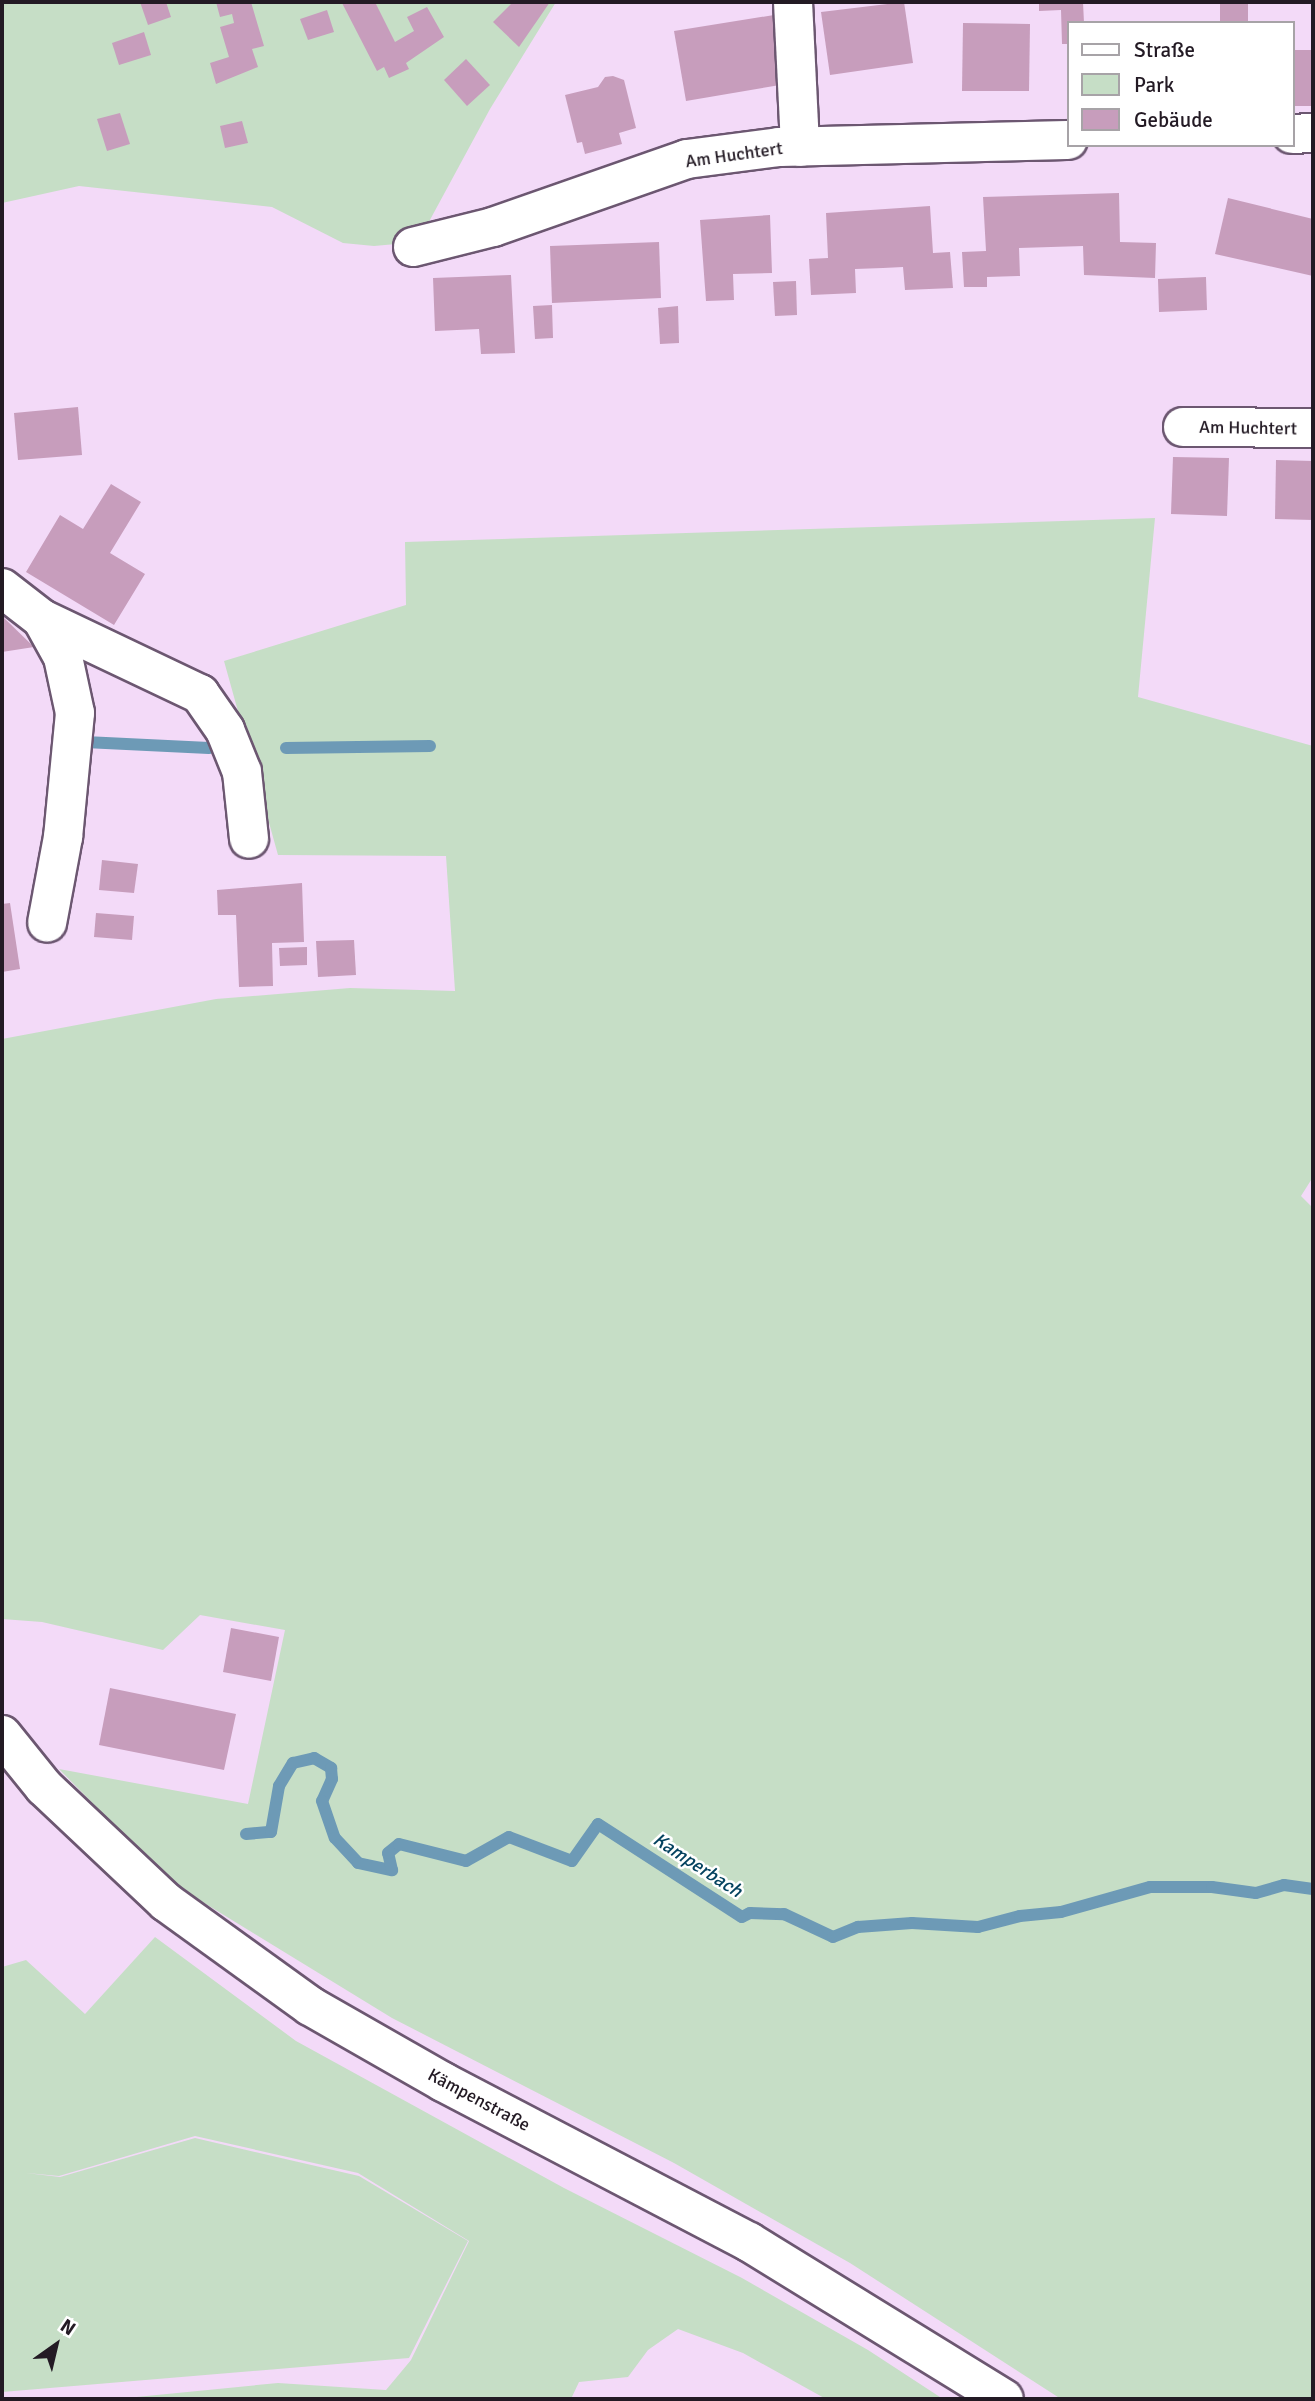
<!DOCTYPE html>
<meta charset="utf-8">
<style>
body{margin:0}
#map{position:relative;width:1315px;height:2401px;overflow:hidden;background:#f3daf8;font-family:Signika,sans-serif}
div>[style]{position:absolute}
.green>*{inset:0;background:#c6dec6}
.stream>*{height:12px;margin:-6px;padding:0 6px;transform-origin:6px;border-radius:6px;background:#6d9ab6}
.building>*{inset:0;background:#c79dbc}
.roads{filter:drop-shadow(2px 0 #6c5771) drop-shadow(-2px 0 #6c5771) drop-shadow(0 2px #6c5771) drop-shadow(0 -2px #6c5771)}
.minor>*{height:38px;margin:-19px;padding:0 19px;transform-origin:19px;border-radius:19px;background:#fff}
span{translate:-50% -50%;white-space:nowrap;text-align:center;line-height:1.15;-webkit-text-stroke:5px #fff;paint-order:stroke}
.street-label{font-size:18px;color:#231a24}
.water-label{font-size:19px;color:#04425f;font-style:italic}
.frame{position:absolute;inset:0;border:4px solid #231a24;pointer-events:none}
.legend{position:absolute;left:1067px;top:21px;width:228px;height:126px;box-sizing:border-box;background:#fff;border:2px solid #a7a3a7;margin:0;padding:9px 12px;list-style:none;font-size:21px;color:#231a24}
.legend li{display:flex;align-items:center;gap:14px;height:35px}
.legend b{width:35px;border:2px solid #a7a3a7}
.north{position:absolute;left:21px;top:2310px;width:70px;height:70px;-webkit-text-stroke:5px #fff;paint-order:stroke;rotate:34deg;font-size:19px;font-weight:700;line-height:28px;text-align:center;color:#231a24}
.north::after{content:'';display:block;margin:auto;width:24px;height:32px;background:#231a24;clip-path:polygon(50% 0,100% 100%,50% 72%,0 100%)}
</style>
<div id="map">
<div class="green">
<i style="clip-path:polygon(2px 2px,556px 2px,490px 109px,418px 242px,374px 246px,343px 243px,272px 207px,79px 186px,2px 203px)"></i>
<i style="clip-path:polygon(1155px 518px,1138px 697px,1313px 746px,1313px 1177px,1301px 1196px,1313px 1208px,1313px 2399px,1061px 2399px,850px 2263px,674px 2163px,392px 2018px,170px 1882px,59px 1769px,248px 1804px,285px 1630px,200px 1615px,163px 1650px,42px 1622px,2px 1619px,2px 1039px,216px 999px,350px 988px,455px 991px,446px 856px,278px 855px,224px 661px,406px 605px,405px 542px)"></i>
<i style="clip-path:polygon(155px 1937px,296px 2041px,564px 2188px,742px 2278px,868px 2350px,943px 2399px,826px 2399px,743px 2353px,678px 2329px,648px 2350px,628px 2377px,579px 2382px,571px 2399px,116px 2399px,278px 2383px,386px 2390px,411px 2360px,469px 2241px,358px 2173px,195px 2136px,59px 2176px,26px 2173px,60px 2177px,195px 2138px,359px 2176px,468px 2241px,409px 2358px,2px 2392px,2px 1967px,26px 1960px,85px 2014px)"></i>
</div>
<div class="stream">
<i style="left:85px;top:742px;width:124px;rotate:2.8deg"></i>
<i style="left:286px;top:748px;width:144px;rotate:-0.8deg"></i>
<i style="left:246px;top:1834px;width:25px;rotate:-5deg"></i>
<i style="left:271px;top:1832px;width:47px;rotate:-80.1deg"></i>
<i style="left:279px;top:1786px;width:27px;rotate:-59deg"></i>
<i style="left:293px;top:1763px;width:22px;rotate:-13deg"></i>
<i style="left:314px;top:1758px;width:20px;rotate:30deg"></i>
<i style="left:331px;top:1768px;width:11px;rotate:85deg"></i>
<i style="left:332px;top:1779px;width:24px;rotate:114deg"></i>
<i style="left:322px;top:1801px;width:39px;rotate:71deg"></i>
<i style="left:335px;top:1838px;width:34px;rotate:47deg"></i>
<i style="left:358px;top:1863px;width:35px;rotate:12deg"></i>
<i style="left:392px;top:1870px;width:17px;rotate:-103deg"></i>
<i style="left:388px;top:1853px;width:14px;rotate:-39deg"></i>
<i style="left:399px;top:1844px;width:69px;rotate:14.2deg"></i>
<i style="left:466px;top:1861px;width:49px;rotate:-29.2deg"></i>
<i style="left:509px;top:1837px;width:67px;rotate:20.9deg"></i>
<i style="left:572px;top:1861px;width:45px;rotate:-54.9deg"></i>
<i style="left:598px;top:1824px;width:171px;rotate:32.9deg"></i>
<i style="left:742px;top:1917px;width:9px;rotate:-27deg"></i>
<i style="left:750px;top:1913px;width:34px;rotate:2deg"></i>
<i style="left:784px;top:1914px;width:54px;rotate:25.1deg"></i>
<i style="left:833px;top:1937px;width:27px;rotate:-22deg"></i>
<i style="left:858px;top:1927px;width:54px;rotate:-4.2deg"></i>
<i style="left:912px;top:1923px;width:66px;rotate:3.5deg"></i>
<i style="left:978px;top:1927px;width:43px;rotate:-14.7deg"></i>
<i style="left:1020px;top:1916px;width:41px;rotate:-5.6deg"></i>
<i style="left:1061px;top:1912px;width:92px;rotate:-15.7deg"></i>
<i style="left:1150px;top:1887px;width:62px"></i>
<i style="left:1212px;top:1887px;width:44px;rotate:7.8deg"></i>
<i style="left:1256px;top:1893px;width:29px;rotate:-16deg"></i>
<i style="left:1284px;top:1885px;width:29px;rotate:8deg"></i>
</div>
<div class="building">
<i style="clip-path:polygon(140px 2px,166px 2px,171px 17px,148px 25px)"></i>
<i style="clip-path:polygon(216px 2px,251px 2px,264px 46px,252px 49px,258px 67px,216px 84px,210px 63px,229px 57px,220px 27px,234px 23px,232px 14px,220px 17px)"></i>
<i style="clip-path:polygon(375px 2px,395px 42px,414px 31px,407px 17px,427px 7px,444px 37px,406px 63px,409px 69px,389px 78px,384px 67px,377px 71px,342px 3px)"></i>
<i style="clip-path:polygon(513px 2px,550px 2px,519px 47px,493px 22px)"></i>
<i style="clip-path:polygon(904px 2px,913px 63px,830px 75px,821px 12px)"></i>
<i style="clip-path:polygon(1039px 2px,1083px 2px,1084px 23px,1068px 23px,1068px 44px,1062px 44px,1061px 10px,1039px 11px)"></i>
<i style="clip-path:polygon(1220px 2px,1248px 2px,1248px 23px,1220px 23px)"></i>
<i style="clip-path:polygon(327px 10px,334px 32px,308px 40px,300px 19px)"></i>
<i style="clip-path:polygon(774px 15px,786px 84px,686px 101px,674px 31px)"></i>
<i style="clip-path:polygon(963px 23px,1030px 24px,1029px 91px,962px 91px)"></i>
<i style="clip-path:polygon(144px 32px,151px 55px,119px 65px,112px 43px)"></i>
<i style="clip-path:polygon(1292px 50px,1313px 50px,1313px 106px,1292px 106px)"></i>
<i style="clip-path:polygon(466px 59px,490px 85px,467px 106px,444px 80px)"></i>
<i style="clip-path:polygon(613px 76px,624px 80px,636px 128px,619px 133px,622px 144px,585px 154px,582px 142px,577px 143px,565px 95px,598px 87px,605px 77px)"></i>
<i style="clip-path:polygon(120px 113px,130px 144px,107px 151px,97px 119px)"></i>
<i style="clip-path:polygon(242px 121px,248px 143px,225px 148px,220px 126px)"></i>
<i style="clip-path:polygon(1119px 193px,1120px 242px,1156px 243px,1155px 278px,1084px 275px,1083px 246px,1019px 248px,1020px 276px,987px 277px,987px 287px,964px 287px,962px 252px,986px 251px,983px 197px)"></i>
<i style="clip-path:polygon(1228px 198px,1313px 219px,1313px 276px,1215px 254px)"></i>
<i style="clip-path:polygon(930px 206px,933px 253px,950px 252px,953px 288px,905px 290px,903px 267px,883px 268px,855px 269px,856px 293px,811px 295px,809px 259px,828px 258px,826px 213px)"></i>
<i style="clip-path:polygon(770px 215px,772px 273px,733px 274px,734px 300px,706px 301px,700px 220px)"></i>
<i style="clip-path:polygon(659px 242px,661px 298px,552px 303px,550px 246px)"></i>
<i style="clip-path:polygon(511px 275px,515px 353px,481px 354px,479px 329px,435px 331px,433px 278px)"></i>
<i style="clip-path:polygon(1206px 277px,1207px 310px,1159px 312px,1158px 279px)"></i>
<i style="clip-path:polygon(796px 281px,797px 315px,775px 316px,773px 282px)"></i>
<i style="clip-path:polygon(552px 305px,553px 338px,535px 339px,533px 306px)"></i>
<i style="clip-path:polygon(678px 306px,679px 343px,660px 344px,658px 308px)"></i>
<i style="clip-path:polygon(78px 407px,82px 455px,18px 460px,14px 413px)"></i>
<i style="clip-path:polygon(1173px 457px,1229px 458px,1227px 516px,1171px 514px)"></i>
<i style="clip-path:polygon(1276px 460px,1313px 461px,1313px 520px,1275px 519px)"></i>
<i style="clip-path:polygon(111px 484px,141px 502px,110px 553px,145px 574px,114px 625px,26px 572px,60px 515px,83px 529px)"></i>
<i style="clip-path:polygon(2px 616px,34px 647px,2px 652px)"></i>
<i style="clip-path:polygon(102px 860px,138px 864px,134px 893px,99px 890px)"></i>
<i style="clip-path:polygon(302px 883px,304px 942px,272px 943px,273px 986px,239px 987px,236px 915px,218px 915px,217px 890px)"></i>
<i style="clip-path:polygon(10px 903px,20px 969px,2px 972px,2px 904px)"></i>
<i style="clip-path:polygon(96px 913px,134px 916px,132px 940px,94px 937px)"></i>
<i style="clip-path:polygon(354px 940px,356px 975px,318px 977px,316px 941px)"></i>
<i style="clip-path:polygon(307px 947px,307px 965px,280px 966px,279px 948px)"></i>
<i style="clip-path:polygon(231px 1628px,279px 1637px,271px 1681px,223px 1672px)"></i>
<i style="clip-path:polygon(110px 1688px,236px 1714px,224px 1770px,99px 1745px)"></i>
</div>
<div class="roads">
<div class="minor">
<i style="left:793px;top:2px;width:145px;rotate:87.2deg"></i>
<i style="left:1292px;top:134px;width:21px;rotate:-3deg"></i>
<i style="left:413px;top:247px;width:82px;rotate:-14deg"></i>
<i style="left:493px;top:227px;width:206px;rotate:-19.3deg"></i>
<i style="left:687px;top:159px;width:93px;rotate:-7.4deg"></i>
<i style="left:779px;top:147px;width:289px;rotate:-1.4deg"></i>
<i style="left:1183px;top:427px;width:130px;rotate:0.4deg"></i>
<i style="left:2px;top:588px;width:51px;rotate:37.8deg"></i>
<i style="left:42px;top:619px;width:175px;rotate:25.4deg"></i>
<i style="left:200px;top:694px;width:44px;rotate:55.2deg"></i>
<i style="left:225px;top:730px;width:45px;rotate:68deg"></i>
<i style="left:242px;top:772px;width:67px;rotate:84deg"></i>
<i style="left:42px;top:619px;width:43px;rotate:61.1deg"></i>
<i style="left:63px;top:657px;width:57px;rotate:77.9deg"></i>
<i style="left:75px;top:713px;width:125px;rotate:95.5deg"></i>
<i style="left:63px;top:837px;width:87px;rotate:100.5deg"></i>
<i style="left:2px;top:1735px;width:67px;rotate:51.1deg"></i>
<i style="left:44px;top:1787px;width:168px;rotate:43.3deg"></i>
<i style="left:166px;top:1902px;width:178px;rotate:35.8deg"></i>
<i style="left:310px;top:2006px;width:153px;rotate:29.7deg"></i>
<i style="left:443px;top:2082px;width:345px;rotate:27.6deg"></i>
<i style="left:749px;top:2242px;width:299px;rotate:31.6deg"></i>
</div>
</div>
<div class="street-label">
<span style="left:734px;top:155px;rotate:-8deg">Am Huchtert</span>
<span style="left:1248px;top:428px;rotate:1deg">Am Huchtert</span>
<span style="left:479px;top:2100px;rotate:28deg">Kämpenstraße</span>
</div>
<div class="water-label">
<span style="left:697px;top:1866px;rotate:33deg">Kamperbach</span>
</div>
<div class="frame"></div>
<ul class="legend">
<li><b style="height:9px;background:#fff"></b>Straße</li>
<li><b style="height:19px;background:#c6dec6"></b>Park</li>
<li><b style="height:19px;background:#c79dbc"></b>Gebäude</li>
</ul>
<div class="north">N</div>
</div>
